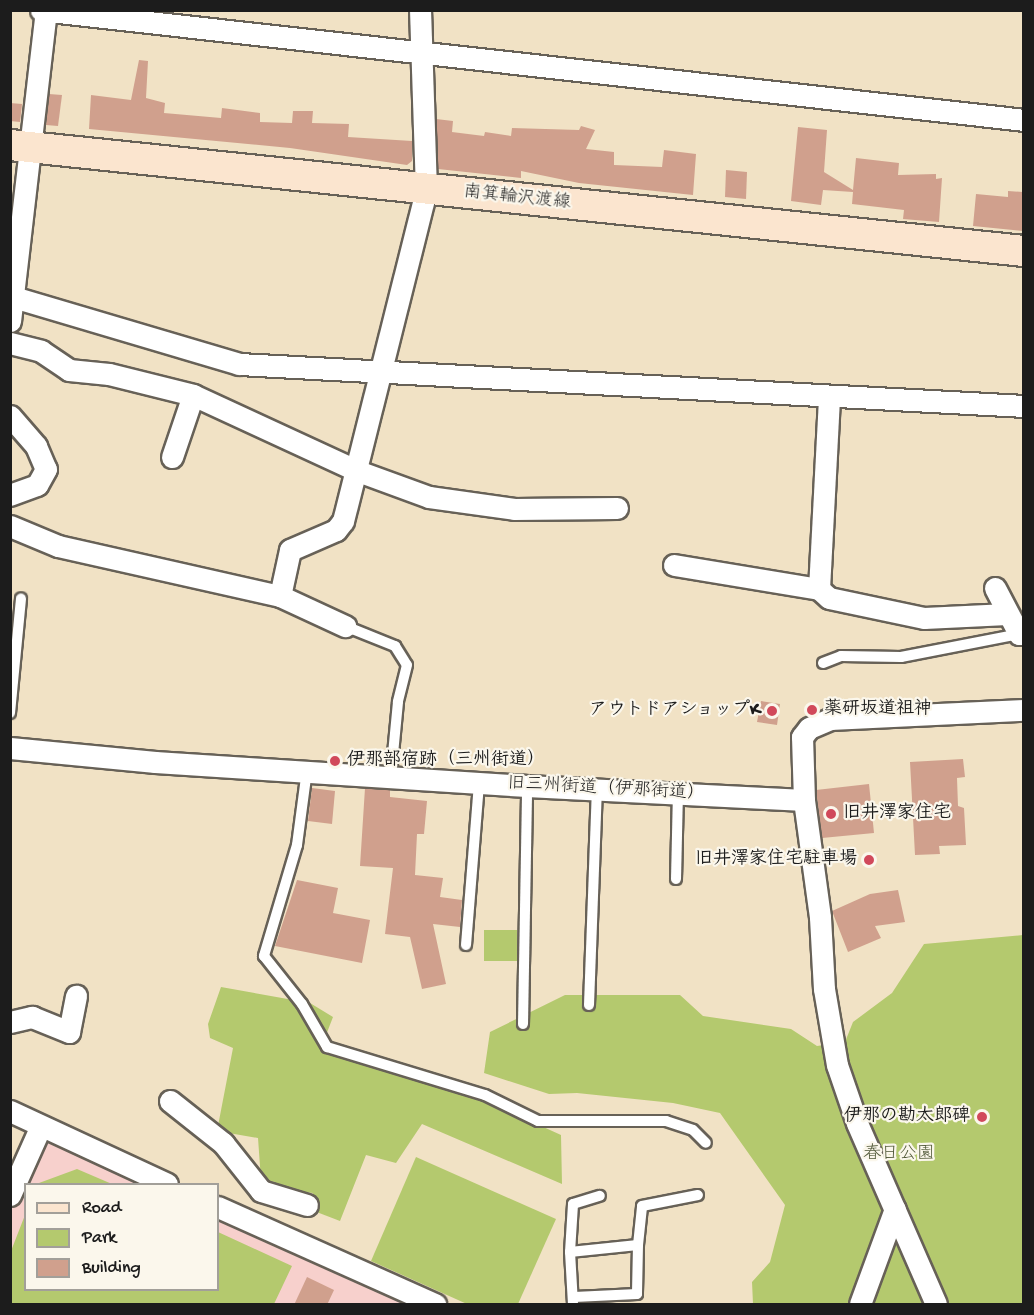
<!DOCTYPE html>
<meta charset="utf-8">
<style>
body{margin:0}
#map{position:relative;width:1034px;height:1315px;overflow:hidden;background:#f1e2c5;font-family:"Gochi Hand","Klee One",sans-serif}
div>[style]{position:absolute}
.built>*{inset:0;background:#f7d0cc}
.green>*{inset:0;background:#b4c96e}
.building>*{inset:0;background:#d0a08d}
.roads{filter:drop-shadow(2px 0 #676157) drop-shadow(-2px 0 #676157) drop-shadow(0 2px #676157) drop-shadow(0 -2px #676157)}
.service>*{height:10px;margin:-5px;padding:0 5px;transform-origin:5px;border-radius:5px;background:#fff}
.minor>*{height:21px;margin:-10.5px;padding:0 10.5px;transform-origin:10.5px;border-radius:10.5px;background:#fff}
.secondary>*{height:30px;margin:-15px;padding:0 15px;transform-origin:15px;border-radius:15px;background:#fbe5cf}
.dots>*{width:16px;height:16px;translate:-50% -50%;box-sizing:border-box;border:3px solid #fbf7ec;border-radius:50%}
span{translate:-50% -50%;white-space:nowrap;text-align:center;line-height:1.15;-webkit-text-stroke:4.5px #fbf7ec;paint-order:stroke}
.street-label{font-size:18px;color:#1c1c1c}
.poi-label{font-size:18px;color:#1c1c1c;font-weight:700}
.left{translate:0 -50%;text-align:left}
.right{translate:-100% -50%;text-align:right}
.park-label{font-size:18px;color:#515939}
.frame{position:absolute;inset:0;border:12px solid #1c1c1c;pointer-events:none}
.legend{position:absolute;left:24px;top:1183px;width:195px;height:108px;box-sizing:border-box;background:#fbf7ec;border:2px solid #a29f99;margin:0;padding:8px 10px;list-style:none;font-size:18px;color:#1c1c1c}
.legend li{display:flex;align-items:center;gap:12px;height:30px}
.legend b{width:30px;border:2px solid #a29f99}
</style>
<div id="map">
<div class="built">
<i style="clip-path:polygon(41px 1140px,147px 1184px,26px 1184px,26px 1290px,218px 1290px,218px 1214px,421px 1304px,11px 1304px,11px 1208px)"></i>
</div>
<div class="green">
<i style="clip-path:polygon(484px 930px,517px 930px,517px 961px,484px 961px)"></i>
<i style="clip-path:polygon(1023px 935px,1023px 1304px,753px 1304px,752px 1282px,770px 1262px,785px 1205px,720px 1113px,673px 1103px,577px 1093px,549px 1094px,484px 1073px,490px 1032px,565px 995px,680px 995px,703px 1016px,791px 1029px,817px 1046px,845px 1042px,853px 1022px,892px 993px,924px 944px)"></i>
<i style="clip-path:polygon(221px 987px,310px 1003px,333px 1017px,321px 1048px,486px 1101px,561px 1135px,562px 1184px,422px 1124px,396px 1163px,366px 1155px,340px 1221px,314px 1211px,313px 1193px,275px 1189px,275px 1182px,261px 1180px,258px 1138px,217px 1131px,233px 1048px,210px 1038px,208px 1024px)"></i>
<i style="clip-path:polygon(416px 1157px,556px 1219px,518px 1304px,467px 1304px,371px 1261px)"></i>
<i style="clip-path:polygon(77px 1169px,112px 1184px,39px 1184px,39px 1183px)"></i>
<i style="clip-path:polygon(25px 1215px,26px 1290px,218px 1290px,218px 1232px,292px 1266px,274px 1304px,11px 1304px,11px 1251px)"></i>
</div>
<div class="building">
<i style="clip-path:polygon(139px 60px,148px 61px,146px 98px,165px 103px,164px 113px,221px 118px,222px 108px,260px 113px,260px 122px,292px 123px,293px 111px,313px 111px,312px 123px,349px 124px,348px 137px,412px 141px,412px 161px,407px 165px,290px 148px,89px 129px,91px 95px,131px 100px)"></i>
<i style="clip-path:polygon(49px 94px,62px 95px,58px 126px,46px 125px)"></i>
<i style="clip-path:polygon(10px 103px,22px 104px,20px 122px,10px 121px)"></i>
<i style="clip-path:polygon(436px 119px,453px 121px,452px 132px,484px 136px,485px 132px,511px 136px,512px 128px,579px 130px,581px 126px,595px 130px,586px 149px,614px 152px,614px 165px,662px 167px,664px 150px,696px 154px,693px 195px,579px 183px,521px 171px,521px 178px,438px 169px)"></i>
<i style="clip-path:polygon(798px 127px,827px 130px,824px 172px,853px 190px,856px 158px,899px 163px,898px 175px,936px 174px,936px 179px,942px 178px,939px 222px,903px 219px,904px 210px,852px 204px,853px 192px,823px 190px,821px 205px,791px 201px)"></i>
<i style="clip-path:polygon(726px 170px,747px 172px,746px 199px,725px 197px)"></i>
<i style="clip-path:polygon(1008px 191px,1023px 192px,1023px 231px,973px 226px,976px 194px,1008px 197px)"></i>
<i style="clip-path:polygon(761px 701px,780px 704px,777px 725px,757px 722px)"></i>
<i style="clip-path:polygon(963px 759px,965px 777px,957px 778px,958px 806px,964px 808px,966px 845px,939px 846px,940px 854px,915px 855px,910px 762px)"></i>
<i style="clip-path:polygon(869px 784px,874px 833px,822px 838px,816px 790px)"></i>
<i style="clip-path:polygon(312px 788px,335px 791px,332px 824px,308px 821px)"></i>
<i style="clip-path:polygon(365px 788px,390px 790px,390px 797px,427px 801px,424px 834px,417px 834px,415px 875px,443px 878px,440px 897px,462px 900px,460px 927px,433px 924px,446px 984px,422px 989px,410px 937px,385px 934px,393px 868px,360px 866px)"></i>
<i style="clip-path:polygon(297px 880px,338px 888px,333px 913px,370px 920px,362px 963px,275px 946px)"></i>
<i style="clip-path:polygon(898px 890px,905px 922px,875px 926px,881px 938px,848px 952px,832px 911px,870px 894px)"></i>
<i style="clip-path:polygon(307px 1277px,334px 1290px,327px 1305px,294px 1305px)"></i>
</div>
<div class="roads">
<div class="service">
<i style="left:345px;top:626px;width:54px;rotate:21.8deg"></i>
<i style="left:395px;top:646px;width:22px;rotate:58deg"></i>
<i style="left:407px;top:665px;width:38px;rotate:104deg"></i>
<i style="left:398px;top:702px;width:73px;rotate:95.5deg"></i>
<i style="left:823px;top:663px;width:19px;rotate:-21deg"></i>
<i style="left:841px;top:656px;width:60px;rotate:1deg"></i>
<i style="left:901px;top:657px;width:120px;rotate:-11deg"></i>
<i style="left:10px;top:713px;width:115px;rotate:-84.5deg"></i>
<i style="left:307px;top:770px;width:76px;rotate:97.6deg"></i>
<i style="left:297px;top:845px;width:116px;rotate:106.6deg"></i>
<i style="left:264px;top:956px;width:61px;rotate:51.6deg"></i>
<i style="left:302px;top:1004px;width:50px;rotate:59.8deg"></i>
<i style="left:327px;top:1047px;width:165px;rotate:16.9deg"></i>
<i style="left:485px;top:1095px;width:59px;rotate:26.1deg"></i>
<i style="left:538px;top:1121px;width:128px"></i>
<i style="left:666px;top:1121px;width:28px;rotate:18deg"></i>
<i style="left:693px;top:1130px;width:18px;rotate:45deg"></i>
<i style="left:676px;top:879px;width:85px;rotate:-88.7deg"></i>
<i style="left:466px;top:945px;width:163px;rotate:-85.4deg"></i>
<i style="left:589px;top:1005px;width:214px;rotate:-87.9deg"></i>
<i style="left:523px;top:1024px;width:238px;rotate:-89deg"></i>
<i style="left:638px;top:1245px;width:39px;rotate:-84deg"></i>
<i style="left:642px;top:1206px;width:57px;rotate:-11.1deg"></i>
<i style="left:570px;top:1252px;width:68px;rotate:-5.9deg"></i>
<i style="left:638px;top:1245px;width:49px;rotate:91.2deg"></i>
<i style="left:637px;top:1294px;width:63px;rotate:177.3deg"></i>
<i style="left:573px;top:1304px;width:52px;rotate:-93.3deg"></i>
<i style="left:570px;top:1252px;width:48px;rotate:-86.4deg"></i>
<i style="left:573px;top:1204px;width:28px;rotate:-17deg"></i>
</div>
<div class="minor">
<i style="left:41px;top:10px;width:989px;rotate:6.38deg"></i>
<i style="left:10px;top:296px;width:239px;rotate:16.5deg"></i>
<i style="left:239px;top:364px;width:786px;rotate:3.06deg"></i>
<i style="left:10px;top:321px;width:312px;rotate:-83.4deg"></i>
<i style="left:10px;top:343px;width:32px;rotate:14deg"></i>
<i style="left:41px;top:351px;width:34px;rotate:34deg"></i>
<i style="left:69px;top:370px;width:40px;rotate:5.7deg"></i>
<i style="left:109px;top:374px;width:87px;rotate:14deg"></i>
<i style="left:10px;top:416px;width:40px;rotate:49deg"></i>
<i style="left:36px;top:446px;width:25px;rotate:67deg"></i>
<i style="left:46px;top:469px;width:18px;rotate:119deg"></i>
<i style="left:37px;top:485px;width:29px;rotate:160deg"></i>
<i style="left:172px;top:457px;width:65px;rotate:-71.3deg"></i>
<i style="left:193px;top:395px;width:179px;rotate:24.8deg"></i>
<i style="left:355px;top:470px;width:79px;rotate:20deg"></i>
<i style="left:429px;top:497px;width:86px;rotate:8deg"></i>
<i style="left:514px;top:509px;width:103px;rotate:-0.6deg"></i>
<i style="left:10px;top:526px;width:52px;rotate:22.6deg"></i>
<i style="left:58px;top:546px;width:228px;rotate:12.7deg"></i>
<i style="left:280px;top:596px;width:47px;rotate:-77.7deg"></i>
<i style="left:290px;top:550px;width:50px;rotate:-23.5deg"></i>
<i style="left:336px;top:530px;width:11px;rotate:-52deg"></i>
<i style="left:343px;top:521px;width:341px;rotate:-75.9deg"></i>
<i style="left:426px;top:190px;width:180px;rotate:-91.9deg"></i>
<i style="left:674px;top:565px;width:147px;rotate:9.4deg"></i>
<i style="left:819px;top:589px;width:13px;rotate:42deg"></i>
<i style="left:829px;top:598px;width:97px;rotate:11.9deg"></i>
<i style="left:924px;top:618px;width:83px;rotate:-2.8deg"></i>
<i style="left:995px;top:588px;width:52px;rotate:62.4deg"></i>
<i style="left:1019px;top:634px;width:5px;rotate:-11deg"></i>
<i style="left:819px;top:589px;width:193px;rotate:-87deg"></i>
<i style="left:280px;top:596px;width:72px;rotate:24.8deg"></i>
<i style="left:10px;top:748px;width:146px;rotate:5.5deg"></i>
<i style="left:155px;top:762px;width:373px;rotate:3.7deg"></i>
<i style="left:527px;top:786px;width:277px;rotate:2.9deg"></i>
<i style="left:10px;top:1022px;width:23px;rotate:-13deg"></i>
<i style="left:32px;top:1017px;width:40px;rotate:22deg"></i>
<i style="left:69px;top:1032px;width:37px;rotate:-79deg"></i>
<i style="left:170px;top:1101px;width:68px;rotate:38.4deg"></i>
<i style="left:223px;top:1143px;width:61px;rotate:51.6deg"></i>
<i style="left:261px;top:1191px;width:48px;rotate:16.9deg"></i>
<i style="left:10px;top:1111px;width:173px;rotate:24.9deg"></i>
<i style="left:10px;top:1195px;width:73px;rotate:-65.9deg"></i>
<i style="left:218px;top:1207px;width:238px;rotate:24.1deg"></i>
<i style="left:860px;top:1304px;width:101px;rotate:-69.8deg"></i>
<i style="left:936px;top:1304px;width:197px;rotate:-113.6deg"></i>
<i style="left:857px;top:1123px;width:61px;rotate:-109deg"></i>
<i style="left:837px;top:1065px;width:77px;rotate:-99.7deg"></i>
<i style="left:824px;top:989px;width:72px;rotate:-93.2deg"></i>
<i style="left:820px;top:917px;width:118px;rotate:-97.8deg"></i>
<i style="left:804px;top:800px;width:63px;rotate:-91.8deg"></i>
<i style="left:802px;top:737px;width:11px;rotate:-52deg"></i>
<i style="left:809px;top:728px;width:23px;rotate:-23deg"></i>
<i style="left:830px;top:719px;width:194px;rotate:-2.7deg"></i>
</div>
<div class="secondary">
<i style="left:10px;top:145px;width:1020px;rotate:5.97deg"></i>
</div>
</div>
<div class="dots">
<i style="left:812px;top:710px;background:#d1495b"></i>
<i style="left:772px;top:711px;background:#d1495b"></i>
<i style="left:335px;top:761px;background:#d1495b"></i>
<i style="left:831px;top:814px;background:#d1495b"></i>
<i style="left:869px;top:860px;background:#d1495b"></i>
<i style="left:982px;top:1117px;background:#d1495b"></i>
</div>
<div class="street-label">
<span style="left:517px;top:199px;rotate:6deg">南箕輪沢渡線</span>
<span style="left:606px;top:790px;rotate:3deg">旧三州街道（伊那街道）</span>
</div>
<div class="poi-label">
<span class="left" style="left:824px;top:710px">薬研坂道祖神</span>
<span class="right" style="left:760px;top:711px">アウトドアショップK</span>
<span class="left" style="left:347px;top:761px">伊那部宿跡（三州街道）</span>
<span class="left" style="left:843px;top:814px">旧井澤家住宅</span>
<span class="right" style="left:857px;top:860px">旧井澤家住宅駐車場</span>
<span class="right" style="left:970px;top:1117px">伊那の勘太郎碑</span>
</div>
<div class="park-label">
<span style="left:899px;top:1155px">春日公園</span>
</div>
<div class="frame"></div>
<ul class="legend">
<li><b style="height:8px;background:#fbe5cf"></b>Road</li>
<li><b style="height:16px;background:#b4c96e"></b>Park</li>
<li><b style="height:16px;background:#d0a08d"></b>Building</li>
</ul>
</div>
